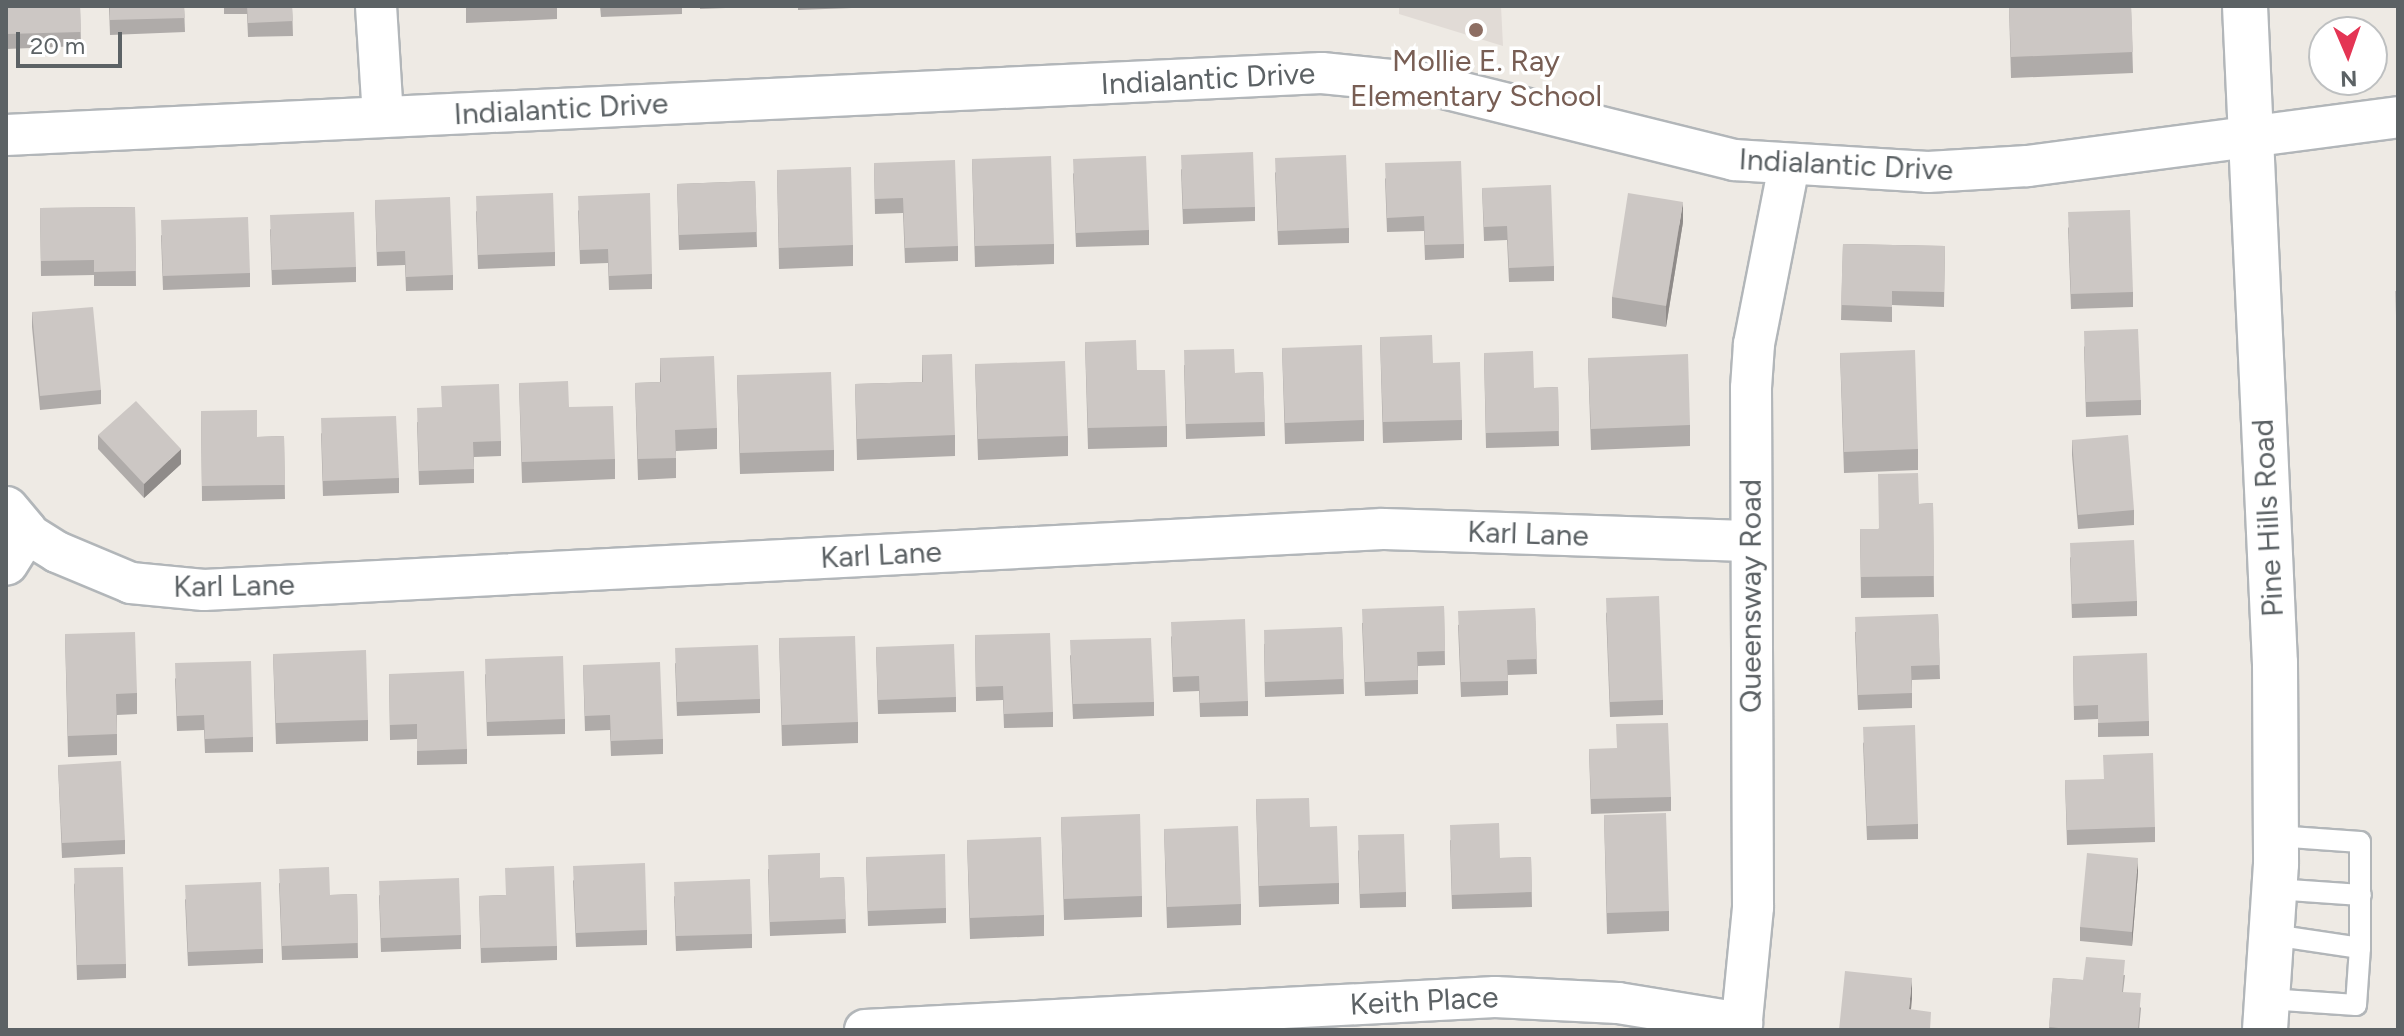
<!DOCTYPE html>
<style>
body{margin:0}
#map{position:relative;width:2404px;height:1036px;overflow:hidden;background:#eeeae4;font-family:Figtree,sans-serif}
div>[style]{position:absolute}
.education>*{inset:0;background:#e1dbd6}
.roads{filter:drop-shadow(2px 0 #b2b6b9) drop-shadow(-2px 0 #b2b6b9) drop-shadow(0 2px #b2b6b9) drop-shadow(0 -2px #b2b6b9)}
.service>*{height:20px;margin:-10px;padding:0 10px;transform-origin:10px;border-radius:10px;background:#fff}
.minor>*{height:40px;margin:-20px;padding:0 20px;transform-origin:20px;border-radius:20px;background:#fff}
.tertiary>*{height:44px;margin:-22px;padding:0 22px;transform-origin:22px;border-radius:22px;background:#fff}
.secondary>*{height:44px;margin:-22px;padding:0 22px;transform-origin:22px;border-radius:22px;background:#fff}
.wall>*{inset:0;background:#afaba9}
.shaded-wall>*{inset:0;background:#8f8b89}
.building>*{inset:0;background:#ccc7c4}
.dots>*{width:22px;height:22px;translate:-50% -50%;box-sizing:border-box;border:4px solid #fff;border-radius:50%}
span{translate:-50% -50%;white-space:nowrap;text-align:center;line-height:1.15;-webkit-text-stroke:7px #fff;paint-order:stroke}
.education-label{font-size:30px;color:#785e54}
.street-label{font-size:30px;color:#5c6265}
.frame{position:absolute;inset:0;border:8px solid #5c6265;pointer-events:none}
.north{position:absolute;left:2308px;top:16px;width:80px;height:80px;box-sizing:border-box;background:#fff;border:2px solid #bec0c1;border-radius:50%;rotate:178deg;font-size:22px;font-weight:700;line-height:32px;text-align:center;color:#5c6265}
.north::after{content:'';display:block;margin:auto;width:28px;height:36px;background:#e43554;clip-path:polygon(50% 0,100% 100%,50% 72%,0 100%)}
.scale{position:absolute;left:16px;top:32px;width:106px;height:36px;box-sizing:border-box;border:4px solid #5c6265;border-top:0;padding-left:10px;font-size:24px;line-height:28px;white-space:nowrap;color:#5c6265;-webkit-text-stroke:6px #fff;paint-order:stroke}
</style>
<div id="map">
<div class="education">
<i style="clip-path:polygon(1399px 6px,1501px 6px,1503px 46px,1399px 14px)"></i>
</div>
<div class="roads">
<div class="service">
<i style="left:2275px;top:889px;width:86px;rotate:4deg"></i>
<i style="left:2273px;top:935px;width:88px;rotate:8.5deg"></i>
<i style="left:2268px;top:999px;width:88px;rotate:3.9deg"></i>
<i style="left:2356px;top:1005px;width:57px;rotate:-86deg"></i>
<i style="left:2360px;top:948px;width:106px;rotate:-90deg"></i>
<i style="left:2360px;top:842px;width:84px;rotate:-175.9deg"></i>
</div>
<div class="minor">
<i style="left:376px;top:6px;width:111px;rotate:86.4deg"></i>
<i style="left:6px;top:135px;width:1317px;rotate:-2.7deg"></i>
<i style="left:1322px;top:73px;width:101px;rotate:5.7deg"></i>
<i style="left:1423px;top:83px;width:320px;rotate:13.9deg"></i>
<i style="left:1734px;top:160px;width:194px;rotate:3.5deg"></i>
<i style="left:1928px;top:172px;width:100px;rotate:-3.4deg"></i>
<i style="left:2028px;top:166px;width:373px;rotate:-7.5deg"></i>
<i style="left:25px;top:532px;width:38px;rotate:32deg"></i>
<i style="left:57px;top:552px;width:80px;rotate:22.7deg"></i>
<i style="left:131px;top:583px;width:73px;rotate:5.5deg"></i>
<i style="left:204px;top:590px;width:1180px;rotate:-2.96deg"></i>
<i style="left:1382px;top:529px;width:367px;rotate:1.9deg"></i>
<i style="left:865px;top:1030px;width:631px;rotate:-3deg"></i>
<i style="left:1495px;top:997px;width:123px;rotate:2.8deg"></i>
<i style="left:1618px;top:1003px;width:126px;rotate:9.2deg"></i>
<i style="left:1741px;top:1030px;width:124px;rotate:-84.4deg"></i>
<i style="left:1753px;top:907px;width:519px;rotate:-90.22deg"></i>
<i style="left:1751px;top:388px;width:44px;rotate:-86.1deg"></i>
<i style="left:1754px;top:344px;width:182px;rotate:-78.9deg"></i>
</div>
<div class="tertiary">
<i style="left:6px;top:509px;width:30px;rotate:50deg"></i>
<i style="left:25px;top:532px;width:36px;rotate:122deg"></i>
</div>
<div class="secondary">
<i style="left:2245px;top:6px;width:658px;rotate:87.39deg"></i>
<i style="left:2275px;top:663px;width:201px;rotate:89.7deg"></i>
<i style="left:2276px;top:864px;width:166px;rotate:93.8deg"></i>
</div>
</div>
<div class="wall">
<i style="clip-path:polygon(6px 6px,80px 6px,81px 46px,6px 49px)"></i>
<i style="clip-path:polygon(109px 6px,184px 6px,185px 32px,110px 35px)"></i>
<i style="clip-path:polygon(224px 6px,292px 6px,293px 36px,248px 37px,247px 14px,224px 14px)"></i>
<i style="clip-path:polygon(466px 6px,557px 6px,557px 19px,466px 23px)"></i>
<i style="clip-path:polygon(600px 6px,682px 6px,682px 14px,601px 17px)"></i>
<i style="clip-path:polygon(700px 6px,774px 6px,700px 9px)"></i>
<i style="clip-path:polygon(798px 6px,879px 6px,879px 7px,798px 10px)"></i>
<i style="clip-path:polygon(2009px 6px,2131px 6px,2133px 73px,2011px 78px)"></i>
<i style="clip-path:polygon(972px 159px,1054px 244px,1054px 264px,975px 267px)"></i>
<i style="clip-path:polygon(874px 163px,958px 246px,958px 261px,905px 263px,903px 213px,875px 214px)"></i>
<i style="clip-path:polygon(1181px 169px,1255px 207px,1255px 221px,1183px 224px)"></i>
<i style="clip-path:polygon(777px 170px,853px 245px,853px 266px,779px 269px)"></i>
<i style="clip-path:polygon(1275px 172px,1349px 228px,1349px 243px,1278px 245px)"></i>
<i style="clip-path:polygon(1073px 173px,1149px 230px,1149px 245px,1076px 247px)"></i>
<i style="clip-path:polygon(1385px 178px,1464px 244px,1464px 258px,1425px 260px,1424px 231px,1387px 232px)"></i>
<i style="clip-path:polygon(755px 181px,757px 247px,679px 250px,677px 184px)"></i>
<i style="clip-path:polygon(1482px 188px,1554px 266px,1554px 281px,1509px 282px,1507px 240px,1484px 241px)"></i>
<i style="clip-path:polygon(375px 200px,453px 275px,453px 290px,406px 291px,405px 265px,377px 266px)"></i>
<i style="clip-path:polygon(135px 207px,136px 286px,94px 286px,94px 275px,41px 276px,40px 208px)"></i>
<i style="clip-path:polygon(578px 210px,652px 274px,652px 289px,609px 290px,608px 263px,580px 264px)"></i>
<i style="clip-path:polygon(476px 211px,555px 252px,555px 266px,478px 269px)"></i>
<i style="clip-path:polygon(1683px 222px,1666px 327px,1612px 318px,1612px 297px)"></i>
<i style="clip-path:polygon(2068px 227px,2133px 292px,2133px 307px,2071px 309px)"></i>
<i style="clip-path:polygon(270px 229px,356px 267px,356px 282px,272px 285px)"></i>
<i style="clip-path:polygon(161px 235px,250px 273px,250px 287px,163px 290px)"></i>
<i style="clip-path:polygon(1843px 244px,1945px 246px,1944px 307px,1892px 305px,1892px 322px,1841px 320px)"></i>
<i style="clip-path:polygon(32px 312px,101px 390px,101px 404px,40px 410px,32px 327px)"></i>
<i style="clip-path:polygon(1380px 337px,1433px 363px,1462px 420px,1462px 440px,1383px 443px)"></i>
<i style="clip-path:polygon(1085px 342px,1137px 370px,1167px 426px,1167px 447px,1088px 449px)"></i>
<i style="clip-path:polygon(2084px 346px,2141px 400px,2141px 415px,2086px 417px)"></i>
<i style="clip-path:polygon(1282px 348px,1364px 420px,1364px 441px,1285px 444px)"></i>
<i style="clip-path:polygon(1484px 353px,1534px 388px,1558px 387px,1559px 446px,1486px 448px)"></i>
<i style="clip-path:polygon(1840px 353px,1918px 449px,1918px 470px,1844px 473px)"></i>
<i style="clip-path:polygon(922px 355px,955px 435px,955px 456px,857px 460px,855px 384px,922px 382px)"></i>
<i style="clip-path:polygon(660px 358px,717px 428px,717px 449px,676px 451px,676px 478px,638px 480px,635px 383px,660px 382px)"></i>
<i style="clip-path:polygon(1588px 358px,1690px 425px,1690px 446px,1591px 450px)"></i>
<i style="clip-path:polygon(975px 364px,1068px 436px,1068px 456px,978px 460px)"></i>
<i style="clip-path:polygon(1184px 365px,1235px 373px,1263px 372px,1265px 436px,1186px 439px)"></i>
<i style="clip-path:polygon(737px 375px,834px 450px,834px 471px,740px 474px)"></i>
<i style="clip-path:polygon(519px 383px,569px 407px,615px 459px,615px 479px,522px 483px)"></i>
<i style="clip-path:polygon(201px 411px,257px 437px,284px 436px,285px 499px,202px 501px)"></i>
<i style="clip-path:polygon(417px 422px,501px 441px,501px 456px,474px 457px,474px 483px,419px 485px)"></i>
<i style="clip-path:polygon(321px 433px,399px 478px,399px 493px,323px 496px)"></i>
<i style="clip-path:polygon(98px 435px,181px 464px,144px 498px,98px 449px)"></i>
<i style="clip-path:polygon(2072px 440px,2134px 510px,2134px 525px,2078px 529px,2072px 455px)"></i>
<i style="clip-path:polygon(1933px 503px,1934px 597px,1861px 598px,1860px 529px,1878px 529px,1919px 504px)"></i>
<i style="clip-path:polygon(2070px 557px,2137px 601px,2137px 616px,2072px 618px)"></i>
<i style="clip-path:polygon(1444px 606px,1445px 665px,1418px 666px,1418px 694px,1365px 696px,1362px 623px)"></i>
<i style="clip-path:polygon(1535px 608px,1537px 674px,1508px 675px,1508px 695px,1461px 697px,1458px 625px)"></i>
<i style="clip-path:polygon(1606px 612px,1663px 700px,1663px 715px,1610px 717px)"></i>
<i style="clip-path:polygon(1938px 614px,1940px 679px,1912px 680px,1912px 708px,1858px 710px,1855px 632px)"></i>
<i style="clip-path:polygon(1342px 627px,1344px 694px,1265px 697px,1264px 644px)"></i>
<i style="clip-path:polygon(65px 634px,137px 693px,137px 714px,117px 715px,117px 755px,68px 757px)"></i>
<i style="clip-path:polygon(975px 635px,1053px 712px,1053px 727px,1004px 728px,1003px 700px,976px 701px)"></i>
<i style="clip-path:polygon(1171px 636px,1248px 701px,1248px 716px,1200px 717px,1199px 691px,1173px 692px)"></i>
<i style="clip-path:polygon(779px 638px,858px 722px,858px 743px,782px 746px)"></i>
<i style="clip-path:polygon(876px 647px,956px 697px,956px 712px,878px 714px)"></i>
<i style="clip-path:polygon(273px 654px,368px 720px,368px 741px,276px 744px)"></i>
<i style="clip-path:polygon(1070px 655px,1154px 702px,1154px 716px,1073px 719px)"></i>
<i style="clip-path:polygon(2073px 656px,2149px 721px,2149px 736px,2098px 737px,2098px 719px,2074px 720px)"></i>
<i style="clip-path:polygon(675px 663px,760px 699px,760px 713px,677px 716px)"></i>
<i style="clip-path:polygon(583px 665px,663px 739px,663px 754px,611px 756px,610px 730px,585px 731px)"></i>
<i style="clip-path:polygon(389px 674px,467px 749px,467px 764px,417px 765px,417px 739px,390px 740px)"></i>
<i style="clip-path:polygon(485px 674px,565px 719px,565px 734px,487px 736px)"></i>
<i style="clip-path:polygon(175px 678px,253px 737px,253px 752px,205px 753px,204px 730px,177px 731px)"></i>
<i style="clip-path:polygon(1863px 742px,1918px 824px,1918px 839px,1867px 840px)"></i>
<i style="clip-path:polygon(1589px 749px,1671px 797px,1671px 811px,1591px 814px)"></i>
<i style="clip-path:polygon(58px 765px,125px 840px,125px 854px,62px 858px)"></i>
<i style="clip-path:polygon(2065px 780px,2155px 827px,2155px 842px,2067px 845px)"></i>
<i style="clip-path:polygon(1256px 799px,1310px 827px,1339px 883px,1339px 904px,1259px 907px)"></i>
<i style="clip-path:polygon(1604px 815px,1669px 911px,1669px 931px,1607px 934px)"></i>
<i style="clip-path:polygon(1061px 817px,1142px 896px,1142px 917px,1064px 920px)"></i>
<i style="clip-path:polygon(1164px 829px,1241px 904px,1241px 925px,1167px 928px)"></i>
<i style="clip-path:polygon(967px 840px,1044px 915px,1044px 936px,970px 939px)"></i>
<i style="clip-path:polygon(1450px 840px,1500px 858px,1531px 857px,1532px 907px,1452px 909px)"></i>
<i style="clip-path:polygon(1358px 850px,1406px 892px,1406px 907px,1360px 908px)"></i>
<i style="clip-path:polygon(866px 857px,946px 908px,946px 923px,868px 926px)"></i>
<i style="clip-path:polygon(768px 869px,820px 878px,844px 877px,846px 933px,770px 936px)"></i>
<i style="clip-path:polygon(2138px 872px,2132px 946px,2080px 941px,2080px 927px)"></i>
<i style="clip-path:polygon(573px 880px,647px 930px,647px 945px,576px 947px)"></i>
<i style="clip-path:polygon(74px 883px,126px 964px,126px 978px,77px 980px)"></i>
<i style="clip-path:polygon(279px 883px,330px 895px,357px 894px,358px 958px,282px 960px)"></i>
<i style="clip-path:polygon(379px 895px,461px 935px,461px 949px,381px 952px)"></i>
<i style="clip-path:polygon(505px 895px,557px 946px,557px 960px,481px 963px,479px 896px)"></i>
<i style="clip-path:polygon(674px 896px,752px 934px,752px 948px,676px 951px)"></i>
<i style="clip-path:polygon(185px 899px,263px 949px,263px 963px,188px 966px)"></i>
<i style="clip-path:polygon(2125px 975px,2123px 992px,2141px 1008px,2139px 1030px,2049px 1030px,2053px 978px,2083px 980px)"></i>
</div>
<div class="shaded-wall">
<i style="clip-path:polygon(1683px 202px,1683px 222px,1666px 327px,1666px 306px)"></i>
<i style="clip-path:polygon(181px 449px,181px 464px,144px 498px,144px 484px)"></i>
<i style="clip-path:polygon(2138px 858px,2138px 872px,2132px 946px,2132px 932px)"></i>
<i style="clip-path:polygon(1912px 978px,1912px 999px,1909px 1030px,1909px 1009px)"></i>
</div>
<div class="building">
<i style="clip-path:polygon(6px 6px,80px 6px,81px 32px,6px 34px)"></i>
<i style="clip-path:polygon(110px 6px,184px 6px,185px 18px,110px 20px)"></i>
<i style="clip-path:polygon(247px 6px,292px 6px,293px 21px,248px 23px)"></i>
<i style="clip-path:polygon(2009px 6px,2131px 6px,2133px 52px,2011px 57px)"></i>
<i style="clip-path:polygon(1253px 152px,1255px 207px,1183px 209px,1181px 155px)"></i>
<i style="clip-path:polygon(1346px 155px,1349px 228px,1278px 231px,1275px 158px)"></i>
<i style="clip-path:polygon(1051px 156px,1054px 244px,975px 246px,972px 159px)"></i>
<i style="clip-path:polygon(1146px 156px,1149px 230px,1076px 233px,1073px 159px)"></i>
<i style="clip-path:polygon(955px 160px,958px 246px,905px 248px,903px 198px,875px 199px,874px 163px)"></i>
<i style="clip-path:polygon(1461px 161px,1464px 244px,1425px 245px,1424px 216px,1387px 218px,1385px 163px)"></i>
<i style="clip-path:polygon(851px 167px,853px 245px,779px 248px,777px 170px)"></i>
<i style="clip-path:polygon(755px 181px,757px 232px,679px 235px,677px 184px)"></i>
<i style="clip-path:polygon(1551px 185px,1554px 266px,1509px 268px,1507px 226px,1484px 227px,1482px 188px)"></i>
<i style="clip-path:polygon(553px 193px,555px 252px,478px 255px,476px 196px)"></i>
<i style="clip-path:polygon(650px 193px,652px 274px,609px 276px,608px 249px,580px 250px,578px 196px)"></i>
<i style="clip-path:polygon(1628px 193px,1683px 202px,1666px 306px,1612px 297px)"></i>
<i style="clip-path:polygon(450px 197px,453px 275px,406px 277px,405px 251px,377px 252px,375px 200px)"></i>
<i style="clip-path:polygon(135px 207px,136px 271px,94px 272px,94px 260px,41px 261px,40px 208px)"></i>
<i style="clip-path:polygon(2130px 210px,2133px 292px,2071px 294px,2068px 212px)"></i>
<i style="clip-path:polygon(354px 212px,356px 267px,272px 270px,270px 215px)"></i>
<i style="clip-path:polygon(248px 217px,250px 273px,163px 276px,161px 220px)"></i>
<i style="clip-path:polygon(1843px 244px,1945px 246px,1944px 292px,1892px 291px,1892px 307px,1841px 305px)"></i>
<i style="clip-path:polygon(2395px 291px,2398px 291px,2398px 365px)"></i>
<i style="clip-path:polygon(93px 307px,101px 390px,40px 396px,32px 312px)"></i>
<i style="clip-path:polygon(2138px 329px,2141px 400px,2086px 402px,2084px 331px)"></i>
<i style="clip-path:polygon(1432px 335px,1433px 363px,1460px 362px,1462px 420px,1383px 422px,1380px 337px)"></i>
<i style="clip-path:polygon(1136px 340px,1137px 370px,1165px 370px,1167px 426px,1088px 428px,1085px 342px)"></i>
<i style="clip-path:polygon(1362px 345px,1364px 420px,1285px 423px,1282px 348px)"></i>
<i style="clip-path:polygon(1234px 349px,1235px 373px,1263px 372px,1265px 422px,1186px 424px,1184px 350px)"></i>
<i style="clip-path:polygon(1915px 350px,1918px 449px,1844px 452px,1840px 353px)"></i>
<i style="clip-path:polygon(1533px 351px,1534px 388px,1558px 387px,1559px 431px,1486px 433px,1484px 353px)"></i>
<i style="clip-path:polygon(952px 354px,955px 435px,857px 439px,855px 384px,923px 382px,922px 355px)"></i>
<i style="clip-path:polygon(1688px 354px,1690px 425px,1591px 429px,1588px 358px)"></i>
<i style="clip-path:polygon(714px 356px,717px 428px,675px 430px,676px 458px,638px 459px,635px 383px,661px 382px,660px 358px)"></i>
<i style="clip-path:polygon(1065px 361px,1068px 436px,978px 439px,975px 364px)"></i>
<i style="clip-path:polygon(831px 372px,834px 450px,740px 453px,737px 375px)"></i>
<i style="clip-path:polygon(568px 381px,569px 407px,613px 406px,615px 459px,522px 462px,519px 383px)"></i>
<i style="clip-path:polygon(499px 384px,501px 441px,473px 442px,474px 469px,419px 471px,417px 408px,442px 407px,441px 386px)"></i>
<i style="clip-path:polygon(136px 401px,181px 449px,144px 484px,98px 435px)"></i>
<i style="clip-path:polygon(257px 410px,257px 437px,284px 436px,285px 485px,202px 486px,201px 411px)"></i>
<i style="clip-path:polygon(396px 416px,399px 478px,323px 481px,321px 418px)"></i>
<i style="clip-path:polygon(2128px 435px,2134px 510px,2078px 515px,2072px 440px)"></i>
<i style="clip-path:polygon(1918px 473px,1919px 504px,1933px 503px,1934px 576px,1861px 577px,1860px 529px,1879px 529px,1878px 474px)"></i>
<i style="clip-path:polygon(2134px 540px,2137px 601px,2072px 604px,2070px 543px)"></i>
<i style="clip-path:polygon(1659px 596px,1663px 700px,1610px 702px,1606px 598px)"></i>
<i style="clip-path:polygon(1444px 606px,1445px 651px,1417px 652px,1418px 680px,1365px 682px,1362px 609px)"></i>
<i style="clip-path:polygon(1535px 608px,1537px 659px,1507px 660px,1508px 681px,1461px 682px,1458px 611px)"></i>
<i style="clip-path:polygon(1938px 614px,1940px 665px,1911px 666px,1912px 693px,1858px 695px,1855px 617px)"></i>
<i style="clip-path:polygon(1245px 619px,1248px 701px,1200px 703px,1199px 676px,1173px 677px,1171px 622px)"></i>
<i style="clip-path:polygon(1342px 627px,1344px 679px,1265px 682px,1264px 630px)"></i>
<i style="clip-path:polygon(135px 632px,137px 693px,116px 694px,117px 734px,68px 736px,65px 634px)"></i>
<i style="clip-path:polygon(1050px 633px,1053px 712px,1004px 714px,1003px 686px,976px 687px,975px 635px)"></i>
<i style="clip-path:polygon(855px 636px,858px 722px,782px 725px,779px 638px)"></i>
<i style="clip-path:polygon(1151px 638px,1154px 702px,1073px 704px,1070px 640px)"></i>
<i style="clip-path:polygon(954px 644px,956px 697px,878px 700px,876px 647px)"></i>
<i style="clip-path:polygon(758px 645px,760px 699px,677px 702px,675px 648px)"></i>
<i style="clip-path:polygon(366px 650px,368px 720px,276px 723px,273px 654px)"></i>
<i style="clip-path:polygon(2147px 653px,2149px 721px,2098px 723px,2098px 705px,2074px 706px,2073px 656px)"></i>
<i style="clip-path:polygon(563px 656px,565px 719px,487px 722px,485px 659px)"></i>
<i style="clip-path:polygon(251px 661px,253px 737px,205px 739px,204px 715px,177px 716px,175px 663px)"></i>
<i style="clip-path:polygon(660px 662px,663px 739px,611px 741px,610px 715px,585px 716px,583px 665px)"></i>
<i style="clip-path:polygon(464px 671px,467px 749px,417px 751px,417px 724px,390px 725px,389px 674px)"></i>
<i style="clip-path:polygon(1668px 723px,1671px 797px,1591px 799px,1589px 749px,1617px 748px,1616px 724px)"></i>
<i style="clip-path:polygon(1915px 725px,1918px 824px,1867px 826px,1863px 727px)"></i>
<i style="clip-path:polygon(2153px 753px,2155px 827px,2067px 830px,2065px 780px,2104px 779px,2103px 755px)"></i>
<i style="clip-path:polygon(121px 761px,125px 840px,62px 843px,58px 765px)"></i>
<i style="clip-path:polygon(1309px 798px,1310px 827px,1337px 826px,1339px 883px,1259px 886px,1256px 799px)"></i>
<i style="clip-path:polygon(1666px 813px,1669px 911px,1607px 913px,1604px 815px)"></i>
<i style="clip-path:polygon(1140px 814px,1142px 896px,1064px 899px,1061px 817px)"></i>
<i style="clip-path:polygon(1499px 823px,1500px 858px,1531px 857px,1532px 892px,1452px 895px,1450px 825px)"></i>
<i style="clip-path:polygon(1238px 826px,1241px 904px,1167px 907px,1164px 829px)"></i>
<i style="clip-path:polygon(1404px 834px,1406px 892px,1360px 894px,1358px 835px)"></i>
<i style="clip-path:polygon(1041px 837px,1044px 915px,970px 918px,967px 840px)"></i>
<i style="clip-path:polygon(820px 853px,820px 878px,844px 877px,846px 919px,770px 922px,768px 855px)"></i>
<i style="clip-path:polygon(2087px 853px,2138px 858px,2132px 932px,2080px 927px)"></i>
<i style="clip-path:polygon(945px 854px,946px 908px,868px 911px,866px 857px)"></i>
<i style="clip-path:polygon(645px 863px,647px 930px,576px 933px,573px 866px)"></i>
<i style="clip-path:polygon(554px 866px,557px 946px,481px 948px,479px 896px,506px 895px,505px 868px)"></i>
<i style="clip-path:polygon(123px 867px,126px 964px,77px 965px,74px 868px)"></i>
<i style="clip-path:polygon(329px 867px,330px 895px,357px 894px,358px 943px,282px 946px,279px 869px)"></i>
<i style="clip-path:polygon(459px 878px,461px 935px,381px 938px,379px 881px)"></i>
<i style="clip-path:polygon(750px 879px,752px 934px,676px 936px,674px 882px)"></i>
<i style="clip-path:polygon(261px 882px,263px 949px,188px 952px,185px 885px)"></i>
<i style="clip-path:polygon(2086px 957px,2125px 960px,2122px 992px,2141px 993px,2138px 1030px,2077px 1030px,2049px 1027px,2053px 978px,2083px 980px)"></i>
<i style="clip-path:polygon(1845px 971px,1912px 978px,1909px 1009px,1931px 1012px,1930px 1030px,1839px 1030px)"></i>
</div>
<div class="dots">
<i style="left:1476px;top:30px;background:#8d6e63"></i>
</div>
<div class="education-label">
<span style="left:1476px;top:78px">Mollie E. Ray<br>Elementary School</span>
</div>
<div class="street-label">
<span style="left:1208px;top:79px;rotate:-3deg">Indialantic Drive</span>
<span style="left:561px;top:109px;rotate:-3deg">Indialantic Drive</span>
<span style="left:1846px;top:165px;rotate:3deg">Indialantic Drive</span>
<span style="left:2268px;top:518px;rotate:-93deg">Pine Hills Road</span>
<span style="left:1528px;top:534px;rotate:2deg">Karl Lane</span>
<span style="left:881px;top:555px;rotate:-3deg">Karl Lane</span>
<span style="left:234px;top:586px;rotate:-1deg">Karl Lane</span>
<span style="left:1751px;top:596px;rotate:-90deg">Queensway Road</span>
<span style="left:1424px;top:1001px;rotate:-3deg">Keith Place</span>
</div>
<div class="frame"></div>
<div class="north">N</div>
<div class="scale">20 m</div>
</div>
